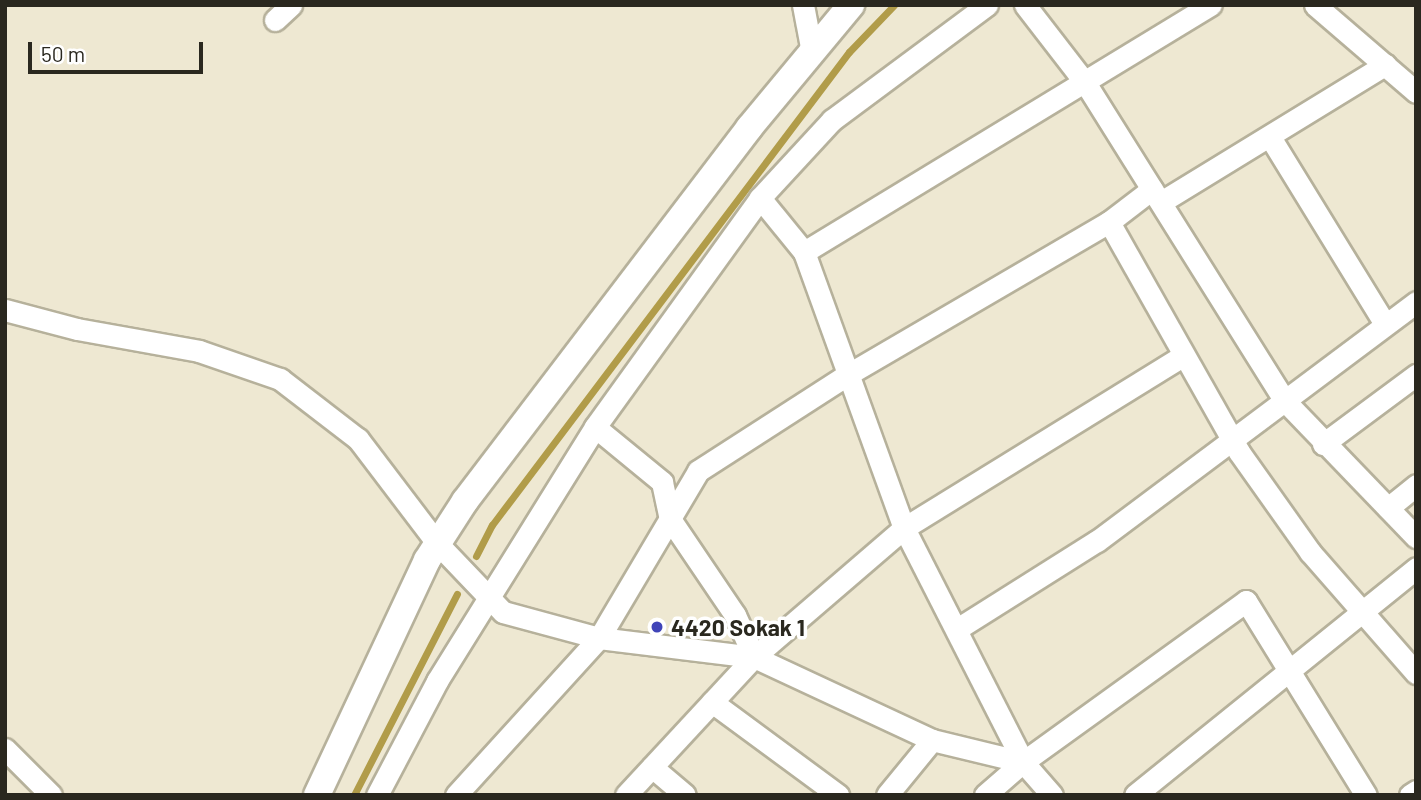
<!DOCTYPE html>
<style>
body{margin:0}
#map{position:relative;width:1421px;height:800px;overflow:hidden;background:#eee8d2;font-family:Barlow,sans-serif}
div>[style]{position:absolute}
.stream>*{height:7px;margin:-3.5px;padding:0 3.5px;transform-origin:3.5px;border-radius:3.5px;background:#b19c49}
.roads{filter:drop-shadow(2px 0 #b6b19b) drop-shadow(-2px 0 #b6b19b) drop-shadow(0 2px #b6b19b) drop-shadow(0 -2px #b6b19b)}
.minor>*{height:21px;margin:-10.5px;padding:0 10.5px;transform-origin:10.5px;border-radius:10.5px;background:#fff}
.tertiary>*{height:26px;margin:-13px;padding:0 13px;transform-origin:13px;border-radius:13px;background:#fff}
.dots>*{width:19px;height:19px;translate:-50% -50%;box-sizing:border-box;border:4px solid #fff;border-radius:50%}
span{translate:-50% -50%;white-space:nowrap;text-align:center;line-height:1.15;-webkit-text-stroke:7px #fff;paint-order:stroke}
.poi-label{font-size:23px;color:#2a281f;font-weight:700}
.left{translate:0 -50%;text-align:left}
.frame{position:absolute;inset:0;border:7px solid #2a281f;pointer-events:none}
.scale{position:absolute;left:28px;top:42px;width:175px;height:32px;box-sizing:border-box;border:4px solid #2a281f;border-top:0;padding-left:9px;font-size:21px;line-height:24px;white-space:nowrap;color:#2a281f;-webkit-text-stroke:5px #fff;paint-order:stroke}
</style>
<div id="map">
<div class="stream">
<i style="left:476px;top:556px;width:35px;rotate:-63deg"></i>
<i style="left:492px;top:525px;width:593px;rotate:-52.96deg"></i>
<i style="left:849px;top:52px;width:65px;rotate:-46.2deg"></i>
<i style="left:354px;top:795px;width:226px;rotate:-62.9deg"></i>
</div>
<div class="roads">
<div class="minor">
<i style="left:803px;top:5px;width:48px;rotate:79.2deg"></i>
<i style="left:1025px;top:5px;width:100px;rotate:52.3deg"></i>
<i style="left:1086px;top:84px;width:374px;rotate:57.9deg"></i>
<i style="left:1285px;top:401px;width:189px;rotate:46.1deg"></i>
<i style="left:1315px;top:5px;width:133px;rotate:40.7deg"></i>
<i style="left:275px;top:20px;width:22px;rotate:-43deg"></i>
<i style="left:1270px;top:137px;width:220px;rotate:58.4deg"></i>
<i style="left:760px;top:198px;width:70px;rotate:50.8deg"></i>
<i style="left:804px;top:252px;width:294px;rotate:70.1deg"></i>
<i style="left:904px;top:528px;width:263px;rotate:63deg"></i>
<i style="left:1161px;top:202px;width:263px;rotate:-31.5deg"></i>
<i style="left:1109px;top:222px;width:264px;rotate:60.5deg"></i>
<i style="left:1239px;top:452px;width:123px;rotate:54.6deg"></i>
<i style="left:1310px;top:552px;width:161px;rotate:48.8deg"></i>
<i style="left:804px;top:252px;width:476px;rotate:-31.3deg"></i>
<i style="left:5px;top:310px;width:74px;rotate:14.8deg"></i>
<i style="left:77px;top:329px;width:124px;rotate:10.2deg"></i>
<i style="left:199px;top:351px;width:86px;rotate:19.1deg"></i>
<i style="left:280px;top:379px;width:98px;rotate:37.6deg"></i>
<i style="left:358px;top:439px;width:131px;rotate:52.8deg"></i>
<i style="left:437px;top:543px;width:95px;rotate:46.3deg"></i>
<i style="left:503px;top:612px;width:99px;rotate:15.2deg"></i>
<i style="left:599px;top:638px;width:156px;rotate:7deg"></i>
<i style="left:754px;top:657px;width:196px;rotate:25deg"></i>
<i style="left:932px;top:740px;width:94px;rotate:13.6deg"></i>
<i style="left:1023px;top:762px;width:44px;rotate:48.7deg"></i>
<i style="left:595px;top:427px;width:87px;rotate:39.4deg"></i>
<i style="left:662px;top:482px;width:38px;rotate:78deg"></i>
<i style="left:670px;top:519px;width:116px;rotate:55.9deg"></i>
<i style="left:735px;top:615px;width:46px;rotate:65.7deg"></i>
<i style="left:1323px;top:444px;width:116px;rotate:-36.6deg"></i>
<i style="left:1388px;top:508px;width:36px;rotate:-39deg"></i>
<i style="left:957px;top:629px;width:165px;rotate:-32.2deg"></i>
<i style="left:1097px;top:541px;width:399px;rotate:-36.8deg"></i>
<i style="left:712px;top:702px;width:157px;rotate:36.4deg"></i>
<i style="left:5px;top:749px;width:65px;rotate:45deg"></i>
<i style="left:652px;top:767px;width:43px;rotate:40.3deg"></i>
<i style="left:377px;top:795px;width:129px;rotate:-62.2deg"></i>
<i style="left:437px;top:681px;width:299px;rotate:-58.1deg"></i>
<i style="left:595px;top:427px;width:282px;rotate:-54.2deg"></i>
<i style="left:760px;top:198px;width:106px;rotate:-47.3deg"></i>
<i style="left:832px;top:120px;width:193px;rotate:-36.6deg"></i>
<i style="left:456px;top:795px;width:212px;rotate:-47.7deg"></i>
<i style="left:599px;top:638px;width:194px;rotate:-59.3deg"></i>
<i style="left:698px;top:471px;width:177px;rotate:-32.8deg"></i>
<i style="left:847px;top:375px;width:303px;rotate:-30.3deg"></i>
<i style="left:1109px;top:222px;width:54px;rotate:-37.5deg"></i>
<i style="left:626px;top:795px;width:188px;rotate:-47.2deg"></i>
<i style="left:754px;top:657px;width:198px;rotate:-40.7deg"></i>
<i style="left:904px;top:528px;width:328px;rotate:-31.7deg"></i>
<i style="left:887px;top:795px;width:71px;rotate:-50.7deg"></i>
<i style="left:985px;top:795px;width:50px;rotate:-41deg"></i>
<i style="left:1023px;top:762px;width:275px;rotate:-35.8deg"></i>
<i style="left:1246px;top:601px;width:228px;rotate:58.3deg"></i>
<i style="left:1135px;top:795px;width:361px;rotate:-38.9deg"></i>
<i style="left:1410px;top:795px;width:7px;rotate:-34deg"></i>
</div>
<div class="tertiary">
<i style="left:317px;top:795px;width:259px;rotate:-64.9deg"></i>
<i style="left:427px;top:560px;width:70px;rotate:-57.2deg"></i>
<i style="left:465px;top:501px;width:469px;rotate:-52.7deg"></i>
<i style="left:749px;top:128px;width:160px;rotate:-50.3deg"></i>
</div>
</div>
<div class="dots">
<i style="left:657px;top:627px;background:#4044b8"></i>
</div>
<div class="poi-label">
<span class="left" style="left:671px;top:627px">4420 Sokak 1</span>
</div>
<div class="frame"></div>
<div class="scale">50 m</div>
</div>
